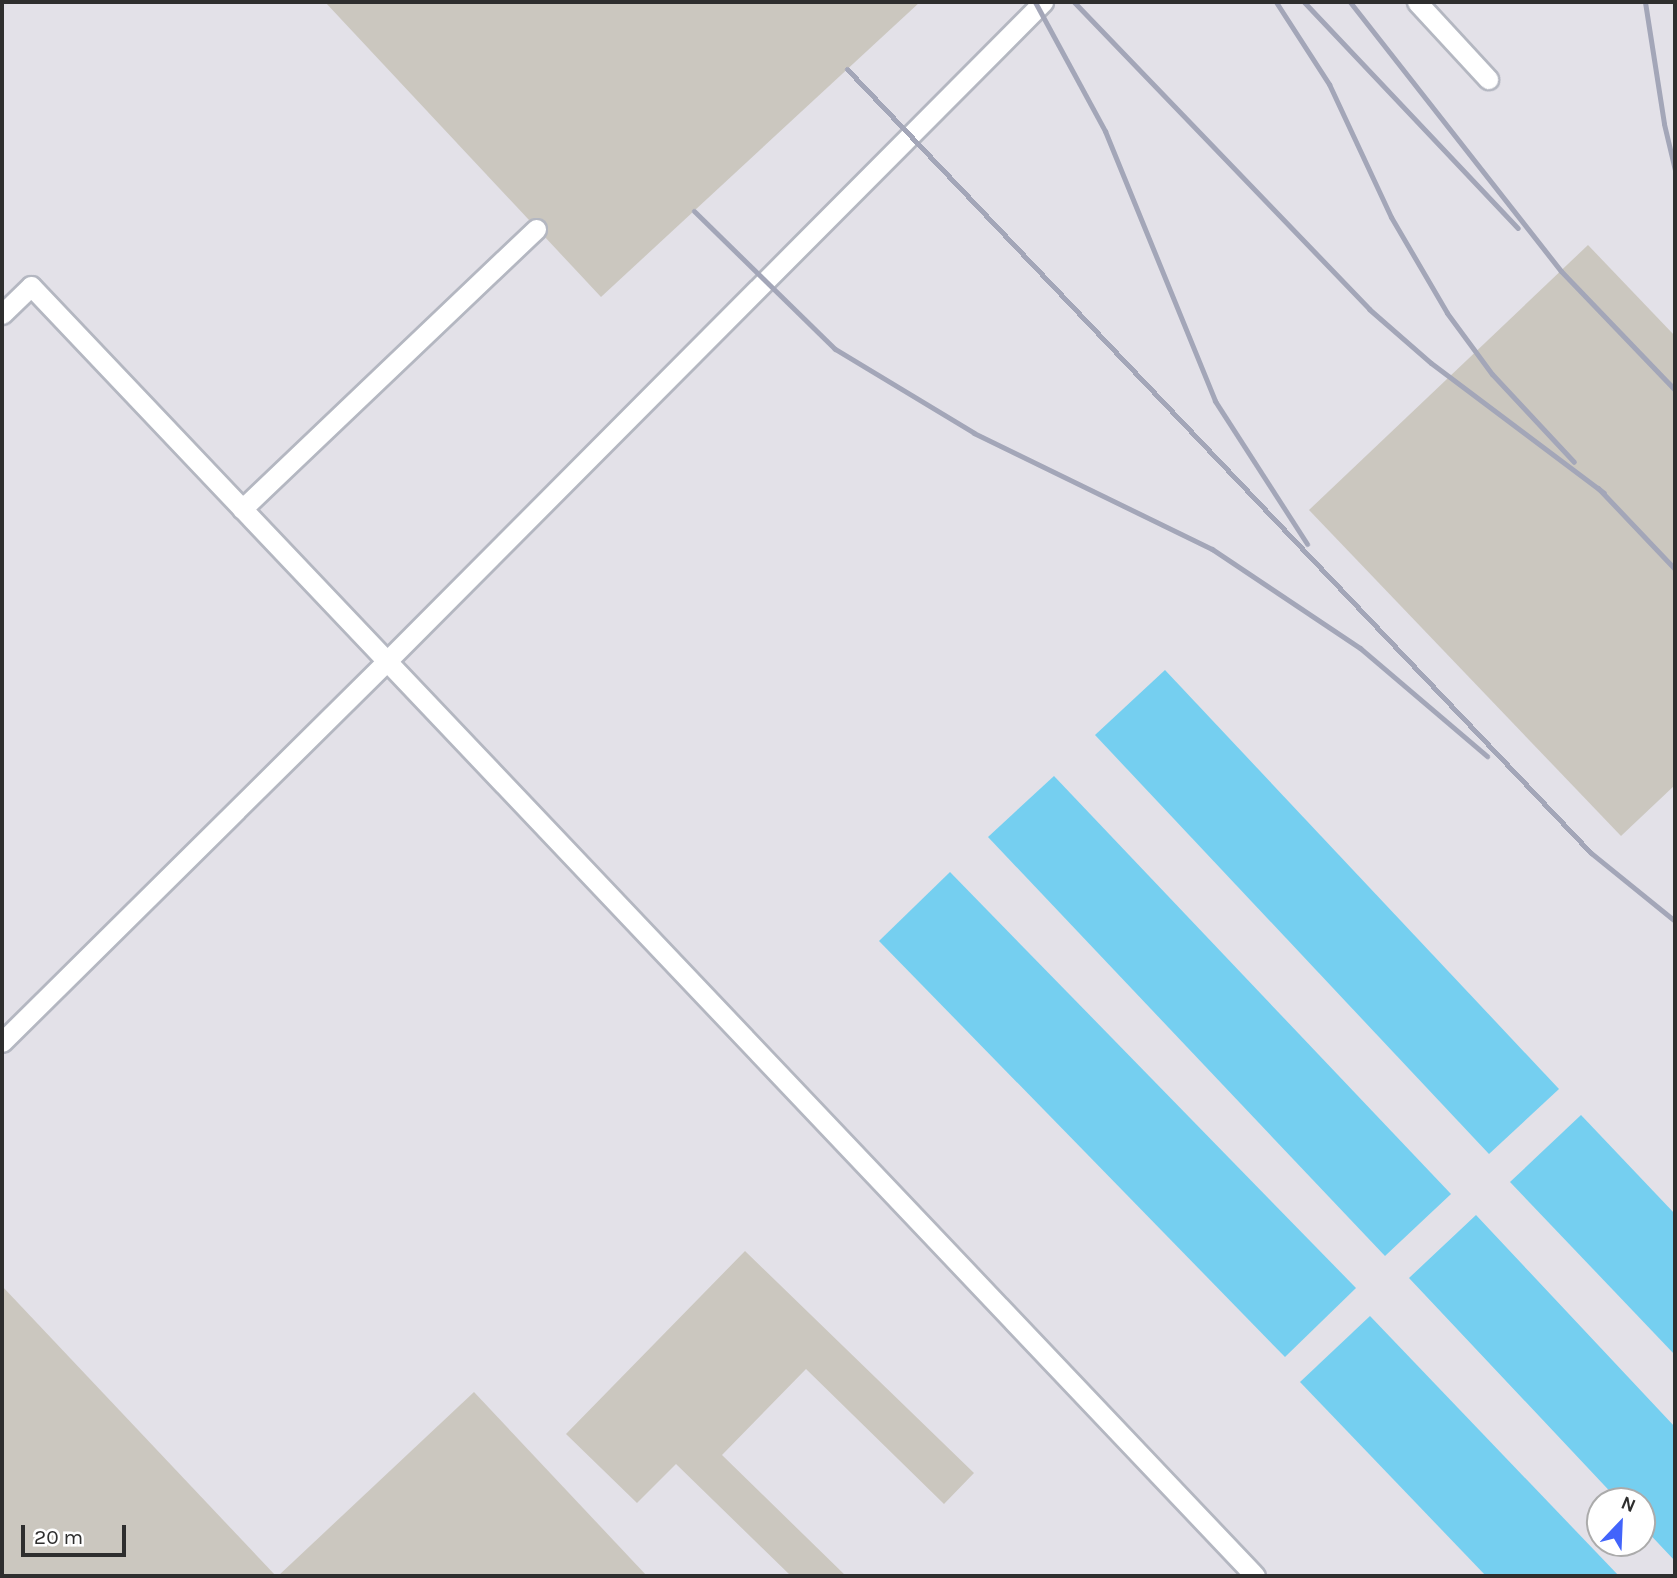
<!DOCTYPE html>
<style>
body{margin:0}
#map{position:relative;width:1677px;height:1578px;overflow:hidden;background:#efe9e1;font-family:Karla,sans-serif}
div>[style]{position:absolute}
.industrial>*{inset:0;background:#e3e1e8}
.water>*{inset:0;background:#75cff0}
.building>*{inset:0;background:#cbc7bf}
.roads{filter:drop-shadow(2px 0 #b4b7c1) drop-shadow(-2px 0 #b4b7c1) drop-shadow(0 2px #b4b7c1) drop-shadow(0 -2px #b4b7c1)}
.lane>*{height:19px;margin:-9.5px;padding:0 9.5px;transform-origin:9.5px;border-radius:9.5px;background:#fff}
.rail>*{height:5px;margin:-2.5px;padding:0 2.5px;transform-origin:2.5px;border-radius:2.5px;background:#a3a6b8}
span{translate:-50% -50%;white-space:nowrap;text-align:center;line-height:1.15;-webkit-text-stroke:5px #fff;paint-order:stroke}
.frame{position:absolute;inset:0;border:4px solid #2e2e2e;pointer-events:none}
.north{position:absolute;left:1586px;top:1487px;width:70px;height:70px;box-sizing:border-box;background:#fff;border:2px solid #ababab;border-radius:50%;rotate:23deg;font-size:19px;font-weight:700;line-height:28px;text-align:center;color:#2e2e2e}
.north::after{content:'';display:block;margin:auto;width:24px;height:32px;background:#4264fb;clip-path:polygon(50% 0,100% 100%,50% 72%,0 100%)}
.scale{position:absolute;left:21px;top:1525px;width:105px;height:32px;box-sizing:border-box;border:4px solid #2e2e2e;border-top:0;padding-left:9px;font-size:21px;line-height:24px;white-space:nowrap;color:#2e2e2e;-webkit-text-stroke:5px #fff;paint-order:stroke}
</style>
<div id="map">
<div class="industrial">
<i style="clip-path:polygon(evenodd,2px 2px,1675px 2px,1675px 1576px,2px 1576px,2px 2px,1600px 1501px,1642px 1501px,1642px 1543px,1600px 1543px,1600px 1501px)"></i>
</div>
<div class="water">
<i style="clip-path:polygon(1165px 670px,1559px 1089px,1489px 1154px,1095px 735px)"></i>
<i style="clip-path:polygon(1054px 776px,1451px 1194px,1385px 1256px,988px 837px)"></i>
<i style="clip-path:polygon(950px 872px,1356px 1288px,1285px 1357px,879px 941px)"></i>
<i style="clip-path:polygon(1581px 1115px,1675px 1214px,1675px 1355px,1510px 1182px)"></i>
<i style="clip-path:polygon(1476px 1215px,1675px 1427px,1675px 1561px,1642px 1526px,1642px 1501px,1619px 1501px,1409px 1278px)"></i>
<i style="clip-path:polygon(1370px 1316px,1619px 1576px,1486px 1576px,1300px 1382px)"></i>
</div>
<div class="building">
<i style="clip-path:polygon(325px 2px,920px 2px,601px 297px)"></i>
<i style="clip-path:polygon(1588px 245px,1675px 336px,1675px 785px,1621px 836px,1309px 510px)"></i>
<i style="clip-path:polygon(745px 1251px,974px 1473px,944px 1504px,806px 1369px,722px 1455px,846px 1576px,791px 1576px,676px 1464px,637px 1503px,566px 1434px)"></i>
<i style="clip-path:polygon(2px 1286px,276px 1576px,2px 1576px)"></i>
<i style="clip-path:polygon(474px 1392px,647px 1576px,278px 1576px)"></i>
</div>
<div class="roads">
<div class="lane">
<i style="left:1417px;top:2px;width:105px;rotate:47.3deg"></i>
<i style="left:2px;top:314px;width:40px;rotate:-44deg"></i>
<i style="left:31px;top:286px;width:1778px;rotate:46.5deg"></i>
<i style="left:242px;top:509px;width:406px;rotate:-43.6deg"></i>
<i style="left:2px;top:1042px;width:542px;rotate:-44.7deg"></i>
<i style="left:387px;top:661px;width:930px;rotate:-45.13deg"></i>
</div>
</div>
<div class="rail">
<i style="left:1035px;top:2px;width:147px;rotate:61.5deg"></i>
<i style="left:1105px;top:131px;width:292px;rotate:67.8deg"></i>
<i style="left:1215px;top:401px;width:170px;rotate:57.2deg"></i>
<i style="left:1074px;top:2px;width:426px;rotate:46.1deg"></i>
<i style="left:1369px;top:309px;width:82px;rotate:41.1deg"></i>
<i style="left:1431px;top:363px;width:216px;rotate:36.9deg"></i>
<i style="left:1276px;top:2px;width:98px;rotate:57.1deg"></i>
<i style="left:1329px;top:84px;width:147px;rotate:65deg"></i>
<i style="left:1391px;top:217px;width:111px;rotate:59.7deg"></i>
<i style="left:1447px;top:313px;width:76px;rotate:53.6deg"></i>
<i style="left:1492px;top:374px;width:120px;rotate:47deg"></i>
<i style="left:1304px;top:2px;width:311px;rotate:46.6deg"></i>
<i style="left:1350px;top:2px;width:342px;rotate:51.9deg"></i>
<i style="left:1561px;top:271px;width:165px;rotate:46.2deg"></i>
<i style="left:1645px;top:2px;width:123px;rotate:81.1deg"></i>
<i style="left:1664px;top:124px;width:47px;rotate:76.6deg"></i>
<i style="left:847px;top:69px;width:1081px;rotate:46.5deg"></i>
<i style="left:1591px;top:853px;width:108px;rotate:39deg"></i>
<i style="left:694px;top:211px;width:197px;rotate:44.4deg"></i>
<i style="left:835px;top:349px;width:162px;rotate:31.1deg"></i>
<i style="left:974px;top:433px;width:265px;rotate:26deg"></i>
<i style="left:1212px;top:549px;width:178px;rotate:33.8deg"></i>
<i style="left:1360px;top:648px;width:167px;rotate:40.4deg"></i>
<i style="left:1598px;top:488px;width:112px;rotate:46.5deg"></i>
</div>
<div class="frame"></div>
<div class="north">N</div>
<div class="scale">20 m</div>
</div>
